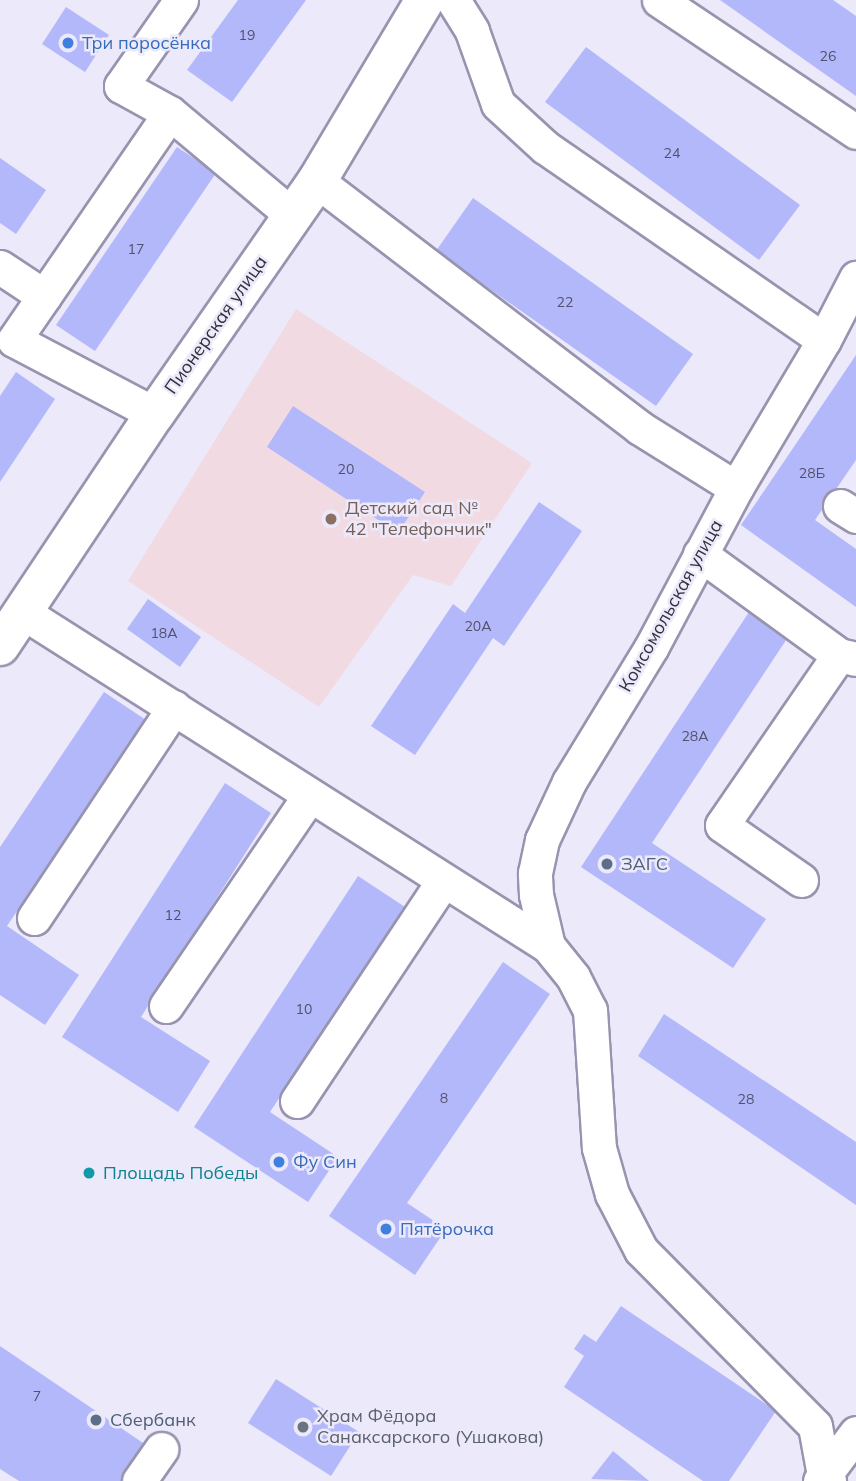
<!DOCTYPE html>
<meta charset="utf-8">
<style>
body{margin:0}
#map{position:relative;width:856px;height:1481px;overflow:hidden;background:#ebe9fa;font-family:Mulish,sans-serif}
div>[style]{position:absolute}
.education>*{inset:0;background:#f2dae3}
.building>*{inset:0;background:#b3b8fb}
.roads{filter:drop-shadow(2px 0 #9894af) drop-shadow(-2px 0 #9894af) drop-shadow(0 2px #9894af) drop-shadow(0 -2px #9894af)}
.minor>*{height:33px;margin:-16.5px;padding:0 16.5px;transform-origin:16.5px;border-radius:16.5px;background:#fff}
.major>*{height:38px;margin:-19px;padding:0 19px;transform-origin:19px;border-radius:19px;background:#fff}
.dots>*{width:19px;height:19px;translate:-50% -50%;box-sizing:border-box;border:4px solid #ebe9fa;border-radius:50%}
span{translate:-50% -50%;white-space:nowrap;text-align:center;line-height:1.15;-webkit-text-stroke:5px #ebe9fa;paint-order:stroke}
.number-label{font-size:14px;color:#52516a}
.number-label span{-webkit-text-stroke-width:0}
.shop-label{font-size:18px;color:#366cbe}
.left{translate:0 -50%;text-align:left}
.street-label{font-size:18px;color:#312f3a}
.education-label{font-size:18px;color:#785e54}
.service-label{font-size:18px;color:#4e5e75}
.culture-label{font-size:18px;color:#0d838f}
.worship-label{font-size:18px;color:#5b616d}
</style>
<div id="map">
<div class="education">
<i style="clip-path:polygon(296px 309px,532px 463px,451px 586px,413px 575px,319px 707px,128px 581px)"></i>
</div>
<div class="building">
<i style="clip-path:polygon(238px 0,306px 0,232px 102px,187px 70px)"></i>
<i style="clip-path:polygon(720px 0,833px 0,856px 16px,856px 96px)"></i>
<i style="clip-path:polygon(66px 7px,109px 35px,85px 72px,42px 44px)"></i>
<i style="clip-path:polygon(586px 47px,800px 205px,759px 260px,545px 102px)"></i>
<i style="clip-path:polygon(177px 147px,216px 173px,95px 351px,56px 325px)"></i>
<i style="clip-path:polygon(0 158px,46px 190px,16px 234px,0 223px)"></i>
<i style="clip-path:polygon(473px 198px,693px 354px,656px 406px,436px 251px)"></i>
<i style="clip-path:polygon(856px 355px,856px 460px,815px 520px,856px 549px,856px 607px,741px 525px)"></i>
<i style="clip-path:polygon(16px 372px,55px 399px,0 482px,0 396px)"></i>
<i style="clip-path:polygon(293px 406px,425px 492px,398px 533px,267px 447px)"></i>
<i style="clip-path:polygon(539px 502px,582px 531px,504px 646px,493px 638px,415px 755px,371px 726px,453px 604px,465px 613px)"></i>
<i style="clip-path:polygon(148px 599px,201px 637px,180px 667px,127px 629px)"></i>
<i style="clip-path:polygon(755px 603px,794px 628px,652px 843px,766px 919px,733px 968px,581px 867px)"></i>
<i style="clip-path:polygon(104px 692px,146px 720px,7px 926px,79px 975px,45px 1025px,0 995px,0 847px)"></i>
<i style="clip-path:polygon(225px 783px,271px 813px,141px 1017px,210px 1061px,178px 1112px,62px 1037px)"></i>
<i style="clip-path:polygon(358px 876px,405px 907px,270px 1112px,338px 1157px,308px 1202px,194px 1127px)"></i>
<i style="clip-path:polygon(503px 962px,550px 994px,407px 1203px,446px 1229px,415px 1275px,329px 1216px)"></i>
<i style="clip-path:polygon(664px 1014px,856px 1142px,856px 1205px,638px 1056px)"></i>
<i style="clip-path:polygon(621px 1306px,776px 1411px,729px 1481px,703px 1481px,564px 1387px,584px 1356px,574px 1349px,584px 1334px,596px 1342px)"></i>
<i style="clip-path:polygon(0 1346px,149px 1447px,126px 1481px,19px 1481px,0 1469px)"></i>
<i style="clip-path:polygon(276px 1379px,359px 1432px,331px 1476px,248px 1423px)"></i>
<i style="clip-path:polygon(613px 1451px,649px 1481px,591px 1479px)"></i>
</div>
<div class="roads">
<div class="minor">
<i style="left:181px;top:0;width:105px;rotate:124.9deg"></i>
<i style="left:121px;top:86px;width:56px;rotate:28.9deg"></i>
<i style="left:170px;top:113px;width:159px;rotate:39.9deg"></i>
<i style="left:453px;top:0;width:36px;rotate:58deg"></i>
<i style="left:472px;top:31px;width:77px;rotate:70.4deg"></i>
<i style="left:498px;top:104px;width:64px;rotate:42.5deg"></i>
<i style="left:545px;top:147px;width:339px;rotate:34.7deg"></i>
<i style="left:659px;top:0;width:237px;rotate:33.8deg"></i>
<i style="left:317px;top:181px;width:407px;rotate:37.4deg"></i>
<i style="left:640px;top:428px;width:113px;rotate:32deg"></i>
<i style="left:0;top:267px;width:53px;rotate:33.4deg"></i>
<i style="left:155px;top:414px;width:159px;rotate:-152.3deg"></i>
<i style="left:14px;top:340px;width:275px;rotate:-55.5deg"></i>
<i style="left:840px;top:506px;width:19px;rotate:32deg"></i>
<i style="left:700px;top:554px;width:172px;rotate:36deg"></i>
<i style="left:839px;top:655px;width:17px;rotate:13deg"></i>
<i style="left:24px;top:613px;width:621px;rotate:32.44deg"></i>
<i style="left:548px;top:946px;width:40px;rotate:51deg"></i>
<i style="left:573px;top:977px;width:37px;rotate:63deg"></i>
<i style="left:590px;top:1010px;width:138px;rotate:86.3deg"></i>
<i style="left:599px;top:1148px;width:48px;rotate:74.2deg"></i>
<i style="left:612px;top:1194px;width:63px;rotate:62.6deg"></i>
<i style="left:641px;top:1250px;width:247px;rotate:45.3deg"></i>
<i style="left:815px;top:1426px;width:50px;rotate:79.6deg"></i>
<i style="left:824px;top:1475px;width:8px;rotate:50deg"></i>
<i style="left:801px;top:880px;width:96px;rotate:-145.2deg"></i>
<i style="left:722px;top:825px;width:206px;rotate:-55.5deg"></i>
<i style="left:34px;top:918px;width:253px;rotate:-56.4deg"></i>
<i style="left:548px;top:946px;width:52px;rotate:-103.2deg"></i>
<i style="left:536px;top:895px;width:22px;rotate:-93deg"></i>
<i style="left:535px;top:873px;width:34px;rotate:-78deg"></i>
<i style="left:542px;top:840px;width:64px;rotate:-65deg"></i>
<i style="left:569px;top:782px;width:159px;rotate:-58.6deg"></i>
<i style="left:652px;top:646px;width:179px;rotate:-62deg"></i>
<i style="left:736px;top:488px;width:172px;rotate:-59.3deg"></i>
<i style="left:824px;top:340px;width:70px;rotate:-62.7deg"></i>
<i style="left:166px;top:1006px;width:254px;rotate:-55.7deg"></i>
<i style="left:297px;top:1101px;width:264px;rotate:-56.4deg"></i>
<i style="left:139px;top:1481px;width:39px;rotate:-55deg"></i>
<i style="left:820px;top:1481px;width:60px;rotate:-53.1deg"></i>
</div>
<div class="major">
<i style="left:0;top:646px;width:279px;rotate:-56.3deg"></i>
<i style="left:155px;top:414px;width:284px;rotate:-55.2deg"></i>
<i style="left:317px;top:181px;width:211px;rotate:-59.2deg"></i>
</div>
</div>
<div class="dots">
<i style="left:68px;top:43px;background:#3f7fe0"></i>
<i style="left:331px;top:519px;background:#8d6e63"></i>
<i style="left:607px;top:864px;background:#5c6f8a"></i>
<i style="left:279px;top:1162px;background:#3f7fe0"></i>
<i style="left:89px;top:1173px;background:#0f9aa8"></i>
<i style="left:386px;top:1229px;background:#3f7fe0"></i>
<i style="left:96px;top:1420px;background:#5c6f8a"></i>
<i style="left:303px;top:1427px;background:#6b7280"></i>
</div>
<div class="number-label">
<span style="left:247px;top:35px">19</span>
<span style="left:828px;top:56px">26</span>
<span style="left:672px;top:153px">24</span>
<span style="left:136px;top:249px">17</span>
<span style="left:565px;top:302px">22</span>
<span style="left:346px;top:469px">20</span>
<span style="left:812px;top:473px">28Б</span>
<span style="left:478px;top:626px">20А</span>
<span style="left:164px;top:633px">18А</span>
<span style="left:695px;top:736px">28А</span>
<span style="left:173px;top:915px">12</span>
<span style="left:304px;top:1009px">10</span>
<span style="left:444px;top:1098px">8</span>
<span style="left:746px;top:1099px">28</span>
<span style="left:37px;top:1396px">7</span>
</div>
<div class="shop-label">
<span class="left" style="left:82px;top:43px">Три поросёнка</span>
<span class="left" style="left:293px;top:1162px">Фу Син</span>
<span class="left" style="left:400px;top:1229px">Пятёрочка</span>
</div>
<div class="street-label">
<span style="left:216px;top:325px;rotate:-55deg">Пионерская улица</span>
<span style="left:671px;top:606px;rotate:-61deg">Комсомольская улица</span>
</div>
<div class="education-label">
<span class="left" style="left:345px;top:519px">Детский сад №<br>42 "Телефончик"</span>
</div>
<div class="service-label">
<span class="left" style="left:621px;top:864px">ЗАГС</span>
<span class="left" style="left:110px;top:1420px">Сбербанк</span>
</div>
<div class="culture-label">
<span class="left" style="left:103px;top:1173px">Площадь Победы</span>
</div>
<div class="worship-label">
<span class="left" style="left:317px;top:1427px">Храм Фёдора<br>Санаксарского (Ушакова)</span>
</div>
</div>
